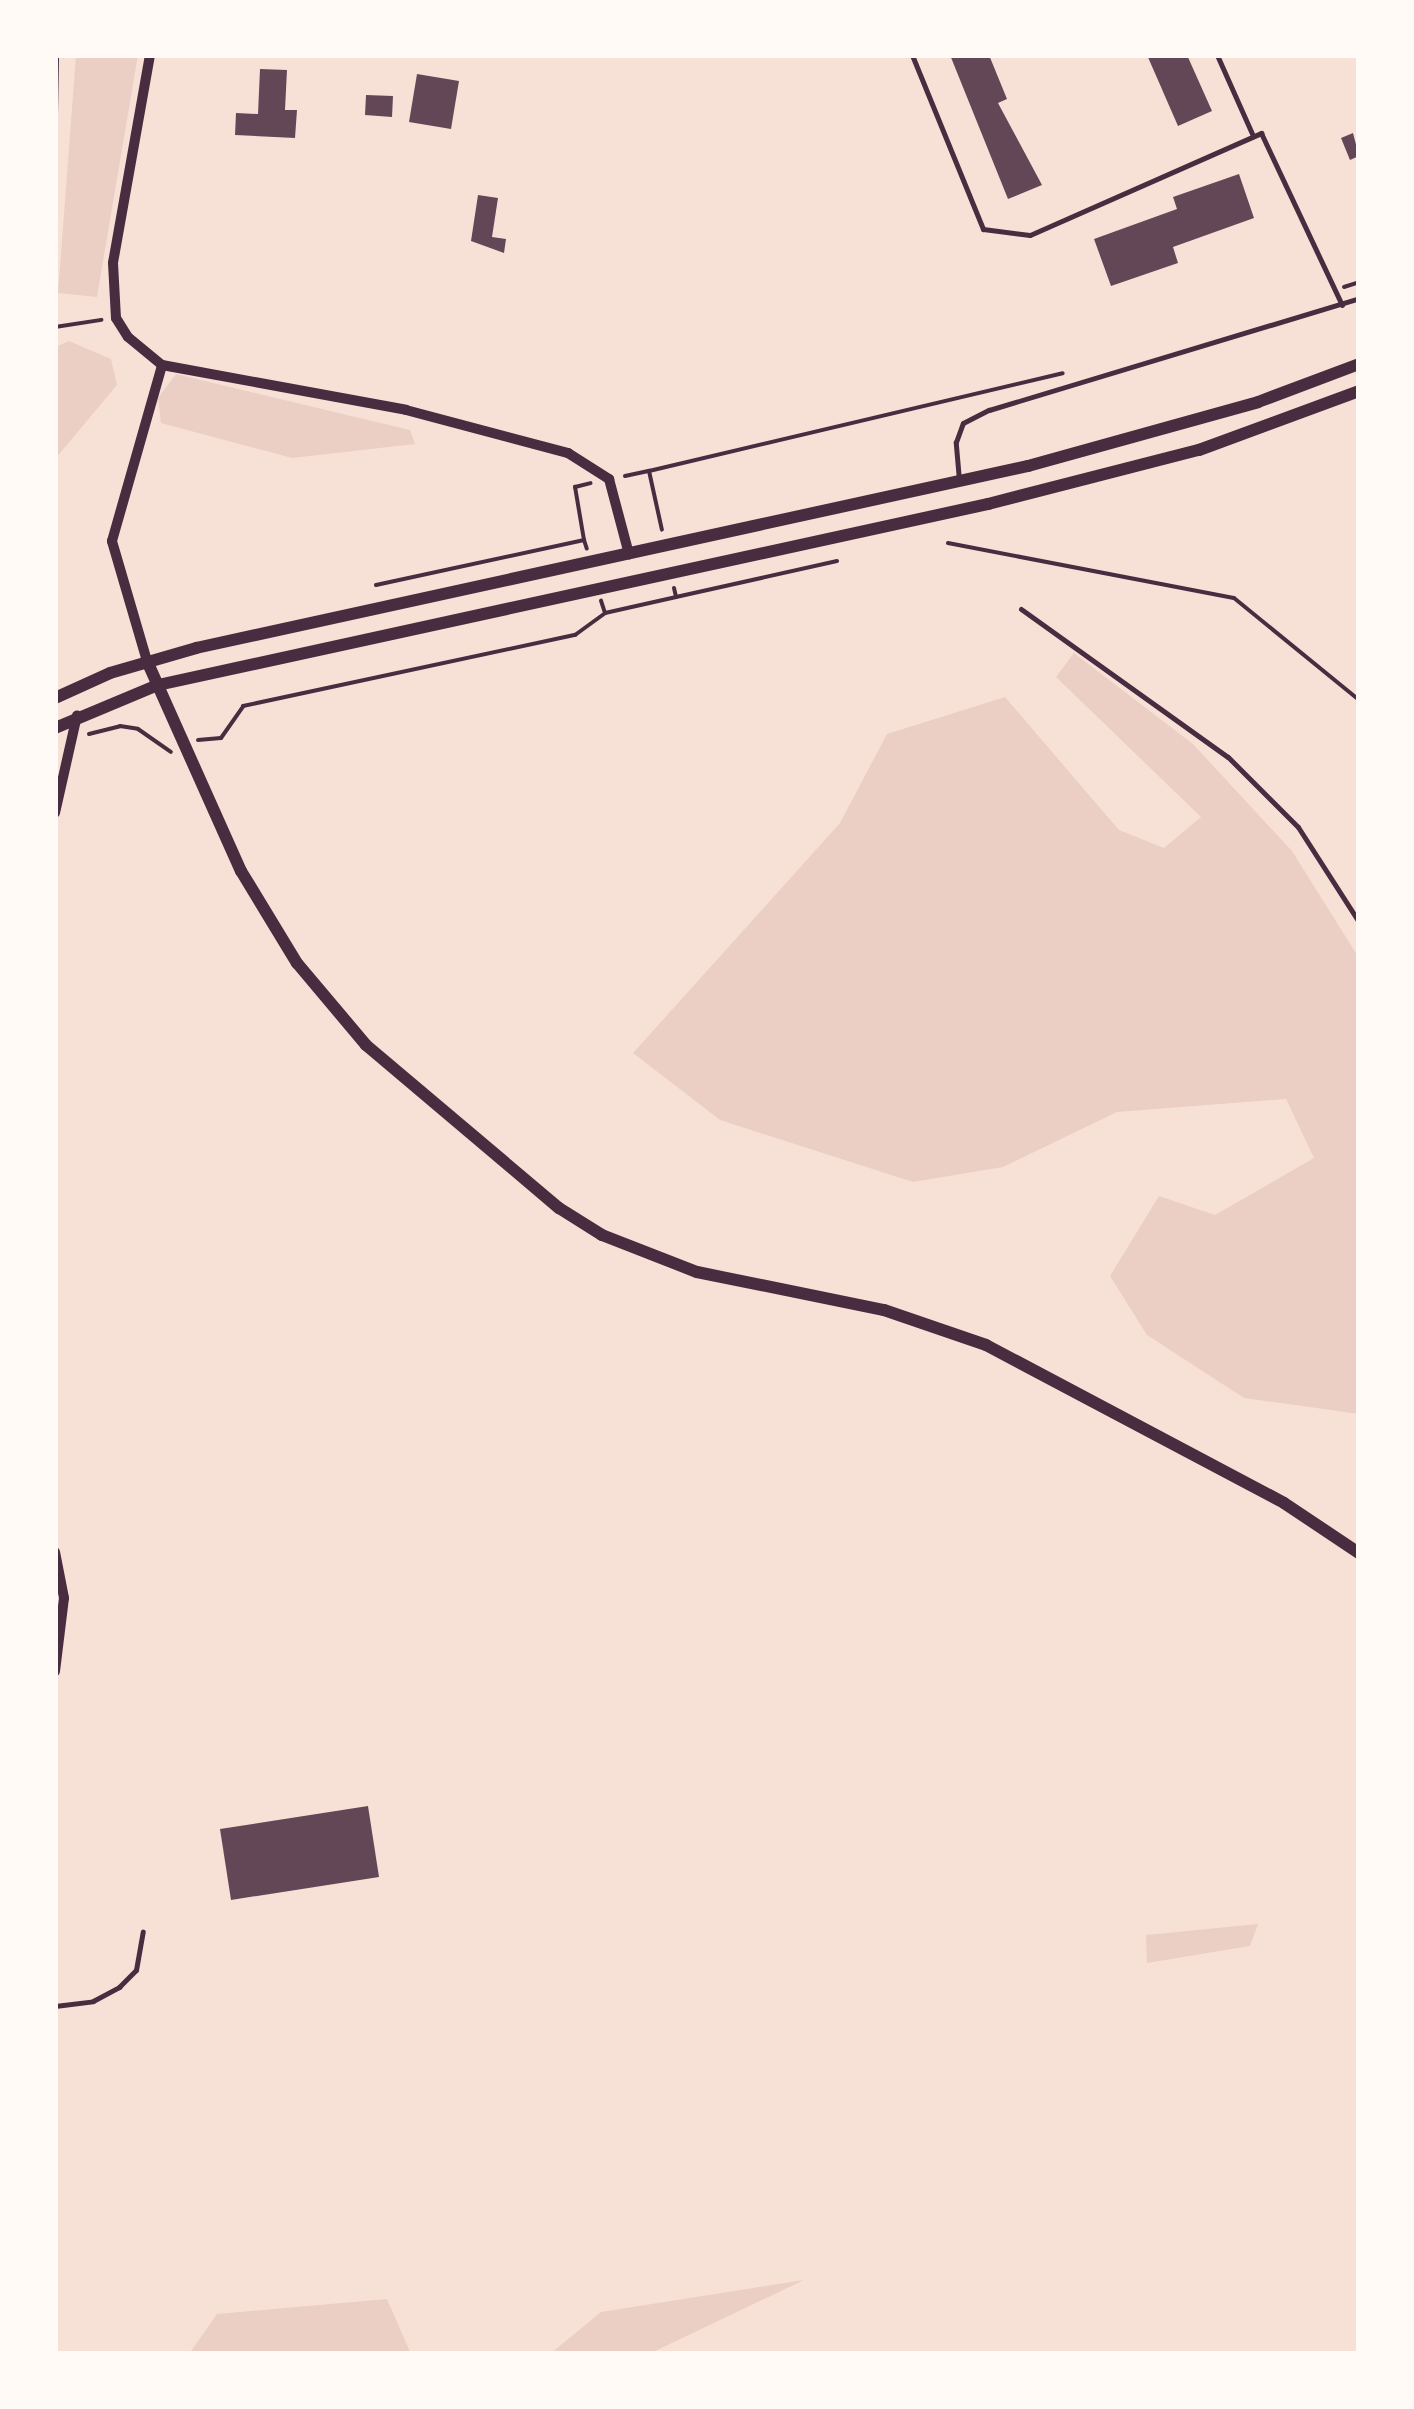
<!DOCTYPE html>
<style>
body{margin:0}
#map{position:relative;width:1414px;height:2409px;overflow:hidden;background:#f7e1d7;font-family:"IBM Plex Serif",serif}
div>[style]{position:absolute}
.green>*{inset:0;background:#ebcfc5}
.building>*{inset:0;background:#644757}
.path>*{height:4px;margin:-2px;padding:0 2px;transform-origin:2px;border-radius:2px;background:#4a2c40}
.service>*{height:5px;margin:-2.5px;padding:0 2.5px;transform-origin:2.5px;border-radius:2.5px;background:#4a2c40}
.minor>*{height:10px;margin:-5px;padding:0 5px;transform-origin:5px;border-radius:5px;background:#4a2c40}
.tertiary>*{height:12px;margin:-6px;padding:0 6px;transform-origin:6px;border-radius:6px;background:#4a2c40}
span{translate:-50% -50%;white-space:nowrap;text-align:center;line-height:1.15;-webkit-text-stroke:8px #fffaf5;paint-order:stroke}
.frame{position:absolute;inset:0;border:58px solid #fffaf5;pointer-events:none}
</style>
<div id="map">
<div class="green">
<i style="clip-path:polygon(76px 55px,138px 55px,97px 297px,58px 293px)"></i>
<i style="clip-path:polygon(69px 341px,111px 359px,117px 385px,55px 459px,55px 347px)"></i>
<i style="clip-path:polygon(176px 374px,410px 430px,415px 444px,292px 458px,161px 423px,158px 398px)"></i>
<i style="clip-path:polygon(1074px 653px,1193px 744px,1292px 851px,1359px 958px,1359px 1414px,1244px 1398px,1147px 1335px,1110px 1276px,1159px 1196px,1215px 1215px,1314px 1158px,1286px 1099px,1117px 1112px,1003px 1167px,913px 1182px,720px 1120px,633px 1053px,840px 823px,887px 734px,1005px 697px,1119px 830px,1164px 848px,1201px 817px,1056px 677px)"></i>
<i style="clip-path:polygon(1258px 1924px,1250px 1946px,1147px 1963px,1146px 1935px)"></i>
<i style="clip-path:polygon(804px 2280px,649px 2354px,550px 2354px,601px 2312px)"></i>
<i style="clip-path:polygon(387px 2299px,411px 2354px,189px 2354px,217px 2314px)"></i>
</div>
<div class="building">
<i style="clip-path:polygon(950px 55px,989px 55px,1007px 99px,998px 103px,1042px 185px,1008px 199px)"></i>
<i style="clip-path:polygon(1147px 55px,1187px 55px,1212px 111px,1178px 126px)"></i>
<i style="clip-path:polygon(260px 69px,287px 70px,285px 110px,297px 110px,295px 138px,235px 135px,236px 113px,258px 114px)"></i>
<i style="clip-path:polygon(417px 74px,459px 81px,451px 129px,409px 122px)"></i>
<i style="clip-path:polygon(366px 95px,393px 96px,392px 117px,365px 115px)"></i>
<i style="clip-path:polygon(1353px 133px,1359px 156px,1350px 160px,1341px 138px)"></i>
<i style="clip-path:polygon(1239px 174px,1254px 218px,1173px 247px,1178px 263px,1111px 286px,1094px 239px,1177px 209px,1173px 197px)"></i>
<i style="clip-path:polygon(478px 195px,498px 198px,492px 237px,506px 239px,504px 253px,471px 241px)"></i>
<i style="clip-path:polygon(368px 1806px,379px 1877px,231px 1900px,220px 1829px)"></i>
</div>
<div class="path">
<i style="left:55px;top:172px;width:117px;rotate:-89deg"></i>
<i style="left:1344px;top:287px;width:16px;rotate:-18deg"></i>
<i style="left:55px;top:327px;width:47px;rotate:-8.7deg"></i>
<i style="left:649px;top:471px;width:425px;rotate:-13.3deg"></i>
<i style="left:625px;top:476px;width:25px;rotate:-12deg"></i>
<i style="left:649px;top:471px;width:60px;rotate:77.6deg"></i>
<i style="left:584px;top:540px;width:54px;rotate:-99.6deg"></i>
<i style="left:575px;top:487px;width:16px;rotate:-14deg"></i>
<i style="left:948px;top:543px;width:291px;rotate:10.9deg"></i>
<i style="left:1234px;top:598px;width:161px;rotate:39.2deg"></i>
<i style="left:376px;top:585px;width:213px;rotate:-12.2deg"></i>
<i style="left:584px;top:540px;width:9px;rotate:72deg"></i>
<i style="left:674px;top:588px;width:9px;rotate:77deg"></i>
<i style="left:676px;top:597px;width:165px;rotate:-12.6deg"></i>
<i style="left:605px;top:613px;width:73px;rotate:-12.7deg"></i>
<i style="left:89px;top:734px;width:32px;rotate:-14deg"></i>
<i style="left:120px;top:726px;width:18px;rotate:9deg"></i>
<i style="left:138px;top:729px;width:40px;rotate:34.9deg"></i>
<i style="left:198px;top:740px;width:23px;rotate:-5deg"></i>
<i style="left:221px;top:738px;width:39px;rotate:-55deg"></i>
<i style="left:243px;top:706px;width:340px;rotate:-12.1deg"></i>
<i style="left:575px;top:635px;width:37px;rotate:-36deg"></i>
<i style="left:605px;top:613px;width:13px;rotate:-108deg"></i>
</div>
<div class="service">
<i style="left:912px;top:55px;width:188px;rotate:67.8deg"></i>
<i style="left:983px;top:229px;width:47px;rotate:7.3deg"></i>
<i style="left:1030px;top:235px;width:253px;rotate:-23.8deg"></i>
<i style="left:1261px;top:133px;width:190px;rotate:64.8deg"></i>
<i style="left:1217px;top:55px;width:89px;rotate:66deg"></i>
<i style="left:959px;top:480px;width:38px;rotate:-95deg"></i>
<i style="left:956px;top:442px;width:20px;rotate:-70deg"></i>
<i style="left:963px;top:423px;width:29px;rotate:-27deg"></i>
<i style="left:989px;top:410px;width:387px;rotate:-16.8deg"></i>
<i style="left:1021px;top:609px;width:254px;rotate:35.6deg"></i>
<i style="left:1228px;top:757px;width:99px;rotate:45deg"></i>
<i style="left:1298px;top:827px;width:113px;rotate:57.3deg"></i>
<i style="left:55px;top:2006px;width:38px;rotate:-7deg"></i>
<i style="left:93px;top:2001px;width:30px;rotate:-28deg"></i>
<i style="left:119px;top:1987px;width:24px;rotate:-45deg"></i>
<i style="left:136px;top:1970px;width:39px;rotate:-80deg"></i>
</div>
<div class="minor">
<i style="left:150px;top:55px;width:211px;rotate:100.1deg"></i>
<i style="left:113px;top:263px;width:55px;rotate:86.9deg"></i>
<i style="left:116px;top:318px;width:22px;rotate:58deg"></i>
<i style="left:128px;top:337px;width:44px;rotate:39.5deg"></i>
<i style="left:162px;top:365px;width:248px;rotate:10.4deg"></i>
<i style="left:406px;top:410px;width:168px;rotate:14.9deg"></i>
<i style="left:568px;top:453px;width:49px;rotate:32.4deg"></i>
<i style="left:609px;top:479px;width:78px;rotate:75.1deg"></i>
<i style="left:147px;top:661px;width:125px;rotate:-106.3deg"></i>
<i style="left:112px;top:541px;width:183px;rotate:-74.1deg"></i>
<i style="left:55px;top:813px;width:100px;rotate:-77.3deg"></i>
<i style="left:55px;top:1552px;width:47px;rotate:78.9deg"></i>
<i style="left:64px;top:1598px;width:74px;rotate:97deg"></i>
</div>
<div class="tertiary">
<i style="left:147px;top:661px;width:230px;rotate:65.9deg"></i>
<i style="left:241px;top:871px;width:108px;rotate:58.7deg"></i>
<i style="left:297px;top:963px;width:107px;rotate:49.9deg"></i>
<i style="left:366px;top:1045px;width:253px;rotate:40.2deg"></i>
<i style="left:559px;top:1208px;width:51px;rotate:32.1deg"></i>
<i style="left:602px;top:1235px;width:102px;rotate:21.3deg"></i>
<i style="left:697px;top:1272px;width:191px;rotate:11.5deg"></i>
<i style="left:884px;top:1310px;width:108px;rotate:18.9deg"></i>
<i style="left:986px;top:1345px;width:337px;rotate:27.9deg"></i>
<i style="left:1284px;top:1503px;width:90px;rotate:33.7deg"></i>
<i style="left:55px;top:698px;width:60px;rotate:-24.4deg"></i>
<i style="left:110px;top:673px;width:90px;rotate:-16.2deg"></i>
<i style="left:196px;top:648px;width:852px;rotate:-12.34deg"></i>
<i style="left:1028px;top:466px;width:239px;rotate:-15.5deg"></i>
<i style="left:1258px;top:402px;width:108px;rotate:-20.6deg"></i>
<i style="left:55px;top:728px;width:112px;rotate:-22.7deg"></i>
<i style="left:158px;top:685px;width:850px;rotate:-12.3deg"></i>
<i style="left:988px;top:504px;width:218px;rotate:-14.4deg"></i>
<i style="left:1199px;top:450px;width:171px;rotate:-20.2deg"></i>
</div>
<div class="frame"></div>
</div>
